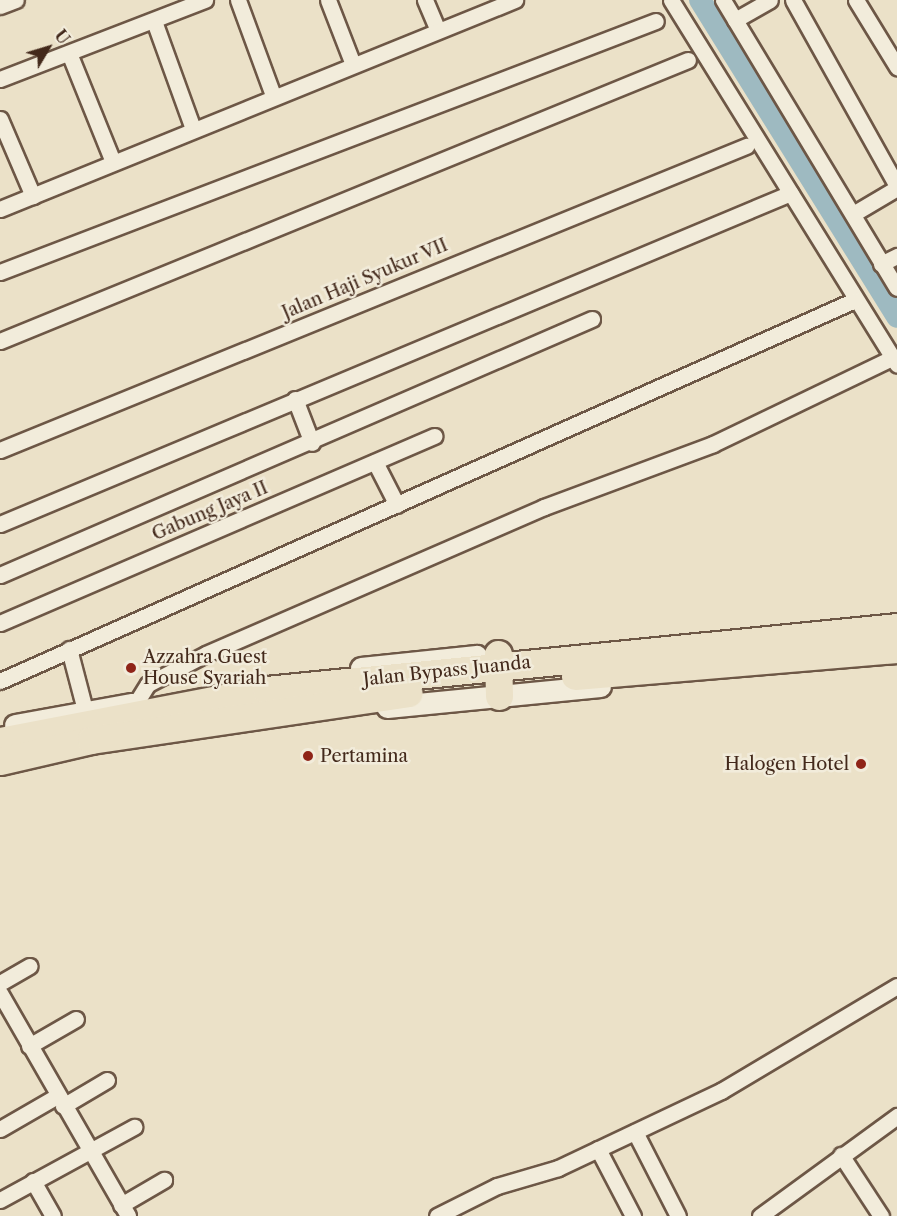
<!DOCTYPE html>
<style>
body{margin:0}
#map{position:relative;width:897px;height:1216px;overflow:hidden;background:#ebe1c8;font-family:"Libre Caslon Text",serif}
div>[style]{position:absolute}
.river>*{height:22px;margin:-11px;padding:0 11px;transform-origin:11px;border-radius:11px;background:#9ebac1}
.roads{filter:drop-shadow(2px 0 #6d5746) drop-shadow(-2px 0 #6d5746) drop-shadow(0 2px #6d5746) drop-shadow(0 -2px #6d5746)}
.street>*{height:15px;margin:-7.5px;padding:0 7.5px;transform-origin:7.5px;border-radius:7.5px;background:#f2ecdb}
.secondary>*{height:21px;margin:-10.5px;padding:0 10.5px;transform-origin:10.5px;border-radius:10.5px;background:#f2ecdb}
.highway>*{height:27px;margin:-13.5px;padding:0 13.5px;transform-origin:13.5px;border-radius:13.5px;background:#ebe1c8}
.dots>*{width:16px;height:16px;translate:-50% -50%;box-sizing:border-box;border:3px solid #f2ecdb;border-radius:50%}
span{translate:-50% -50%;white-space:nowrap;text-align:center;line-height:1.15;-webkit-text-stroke:5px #f2ecdb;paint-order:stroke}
.street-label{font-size:18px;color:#43291b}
.poi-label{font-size:18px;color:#43291b}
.left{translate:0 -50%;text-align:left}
.right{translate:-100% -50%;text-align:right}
.north{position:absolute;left:18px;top:18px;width:60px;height:60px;-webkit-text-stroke:4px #f2ecdb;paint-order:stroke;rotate:52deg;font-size:16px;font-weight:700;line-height:24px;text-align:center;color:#43291b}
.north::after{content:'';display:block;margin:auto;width:21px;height:27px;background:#43291b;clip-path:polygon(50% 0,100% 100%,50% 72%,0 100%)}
</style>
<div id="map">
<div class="river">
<i style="left:700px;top:0;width:373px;rotate:58.1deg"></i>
</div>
<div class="roads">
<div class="street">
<i style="left:238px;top:0;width:101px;rotate:69.8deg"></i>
<i style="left:328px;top:0;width:66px;rotate:68.8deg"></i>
<i style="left:425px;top:0;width:33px;rotate:67deg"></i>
<i style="left:671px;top:0;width:429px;rotate:58.2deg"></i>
<i style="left:723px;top:0;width:336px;rotate:58.9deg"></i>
<i style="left:793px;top:0;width:213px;rotate:60.8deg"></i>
<i style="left:856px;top:0;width:79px;rotate:58.5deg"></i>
<i style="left:0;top:6px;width:17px;rotate:-21deg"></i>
<i style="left:735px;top:20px;width:40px;rotate:-29.7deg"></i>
<i style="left:154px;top:21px;width:115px;rotate:70.1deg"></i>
<i style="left:69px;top:53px;width:118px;rotate:68deg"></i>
<i style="left:0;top:79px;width:220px;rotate:-21.1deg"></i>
<i style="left:0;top:119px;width:84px;rotate:66.8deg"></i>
<i style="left:0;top:209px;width:556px;rotate:-22.09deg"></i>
<i style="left:853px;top:214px;width:51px;rotate:-30.6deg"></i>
<i style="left:881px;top:264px;width:18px;rotate:-27deg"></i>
<i style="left:0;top:272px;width:702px;rotate:-20.94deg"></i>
<i style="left:0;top:341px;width:743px;rotate:-22.22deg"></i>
<i style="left:295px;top:399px;width:47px;rotate:68.9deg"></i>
<i style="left:0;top:450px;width:806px;rotate:-22.17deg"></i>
<i style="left:375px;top:462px;width:48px;rotate:62.9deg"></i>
<i style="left:0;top:524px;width:857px;rotate:-22.71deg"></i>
<i style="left:0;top:575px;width:645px;rotate:-23.39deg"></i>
<i style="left:0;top:623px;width:473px;rotate:-23.3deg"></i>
<i style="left:69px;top:649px;width:63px;rotate:75.3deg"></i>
<i style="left:0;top:681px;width:936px;rotate:-24.02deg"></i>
<i style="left:136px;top:703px;width:22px;rotate:-58deg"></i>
<i style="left:148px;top:684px;width:65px;rotate:-27.3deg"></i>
<i style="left:206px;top:654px;width:369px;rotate:-23.5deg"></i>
<i style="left:544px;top:507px;width:180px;rotate:-20.4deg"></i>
<i style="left:713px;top:444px;width:199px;rotate:-25.7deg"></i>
<i style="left:0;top:983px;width:34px;rotate:-30deg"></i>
<i style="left:0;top:993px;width:257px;rotate:60.1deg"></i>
<i style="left:29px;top:1046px;width:54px;rotate:-29.9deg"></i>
<i style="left:63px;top:1106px;width:51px;rotate:-30.6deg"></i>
<i style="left:0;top:1129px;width:66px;rotate:-30.1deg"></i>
<i style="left:635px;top:1132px;width:94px;rotate:62.9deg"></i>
<i style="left:598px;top:1149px;width:76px;rotate:62.4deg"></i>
<i style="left:841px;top:1155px;width:73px;rotate:56.7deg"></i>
<i style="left:33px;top:1181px;width:40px;rotate:60.3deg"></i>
<i style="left:0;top:1200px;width:153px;rotate:-28.6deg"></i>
<i style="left:121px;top:1205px;width:50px;rotate:-30.2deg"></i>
<i style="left:437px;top:1216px;width:67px;rotate:-26.6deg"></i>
<i style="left:497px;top:1186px;width:64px;rotate:-16.4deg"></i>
<i style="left:558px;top:1168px;width:180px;rotate:-25.3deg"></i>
<i style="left:721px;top:1091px;width:205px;rotate:-30.8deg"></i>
<i style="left:760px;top:1216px;width:170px;rotate:-36.1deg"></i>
</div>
<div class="secondary">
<i style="left:361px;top:668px;width:116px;rotate:-6deg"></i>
<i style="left:387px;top:707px;width:214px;rotate:-5.6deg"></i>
<i style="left:15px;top:725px;width:119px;rotate:-10.2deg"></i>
</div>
<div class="highway">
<i style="left:498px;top:654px;width:42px;rotate:88.6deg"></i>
<i style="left:575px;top:676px;width:323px;rotate:-4.8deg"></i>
<i style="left:0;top:741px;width:271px;rotate:-10.9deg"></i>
<i style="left:266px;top:690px;width:634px;rotate:-5.7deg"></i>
<i style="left:0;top:761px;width:93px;rotate:-13deg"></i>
<i style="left:91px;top:740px;width:321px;rotate:-8.4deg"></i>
</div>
</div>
<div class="dots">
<i style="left:131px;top:668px;background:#8f2418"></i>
<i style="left:308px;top:756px;background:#8f2418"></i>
<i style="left:861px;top:764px;background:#8f2418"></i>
</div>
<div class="street-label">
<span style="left:365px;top:279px;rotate:-23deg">Jalan Haji Syukur VII</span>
<span style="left:210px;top:511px;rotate:-23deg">Gabung Jaya II</span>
<span style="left:447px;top:671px;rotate:-6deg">Jalan Bypass Juanda</span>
</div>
<div class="poi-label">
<span class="left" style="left:143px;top:668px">Azzahra Guest<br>House Syariah</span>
<span class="left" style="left:320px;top:756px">Pertamina</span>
<span class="right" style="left:849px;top:764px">Halogen Hotel</span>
</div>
<div class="north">U</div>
</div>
